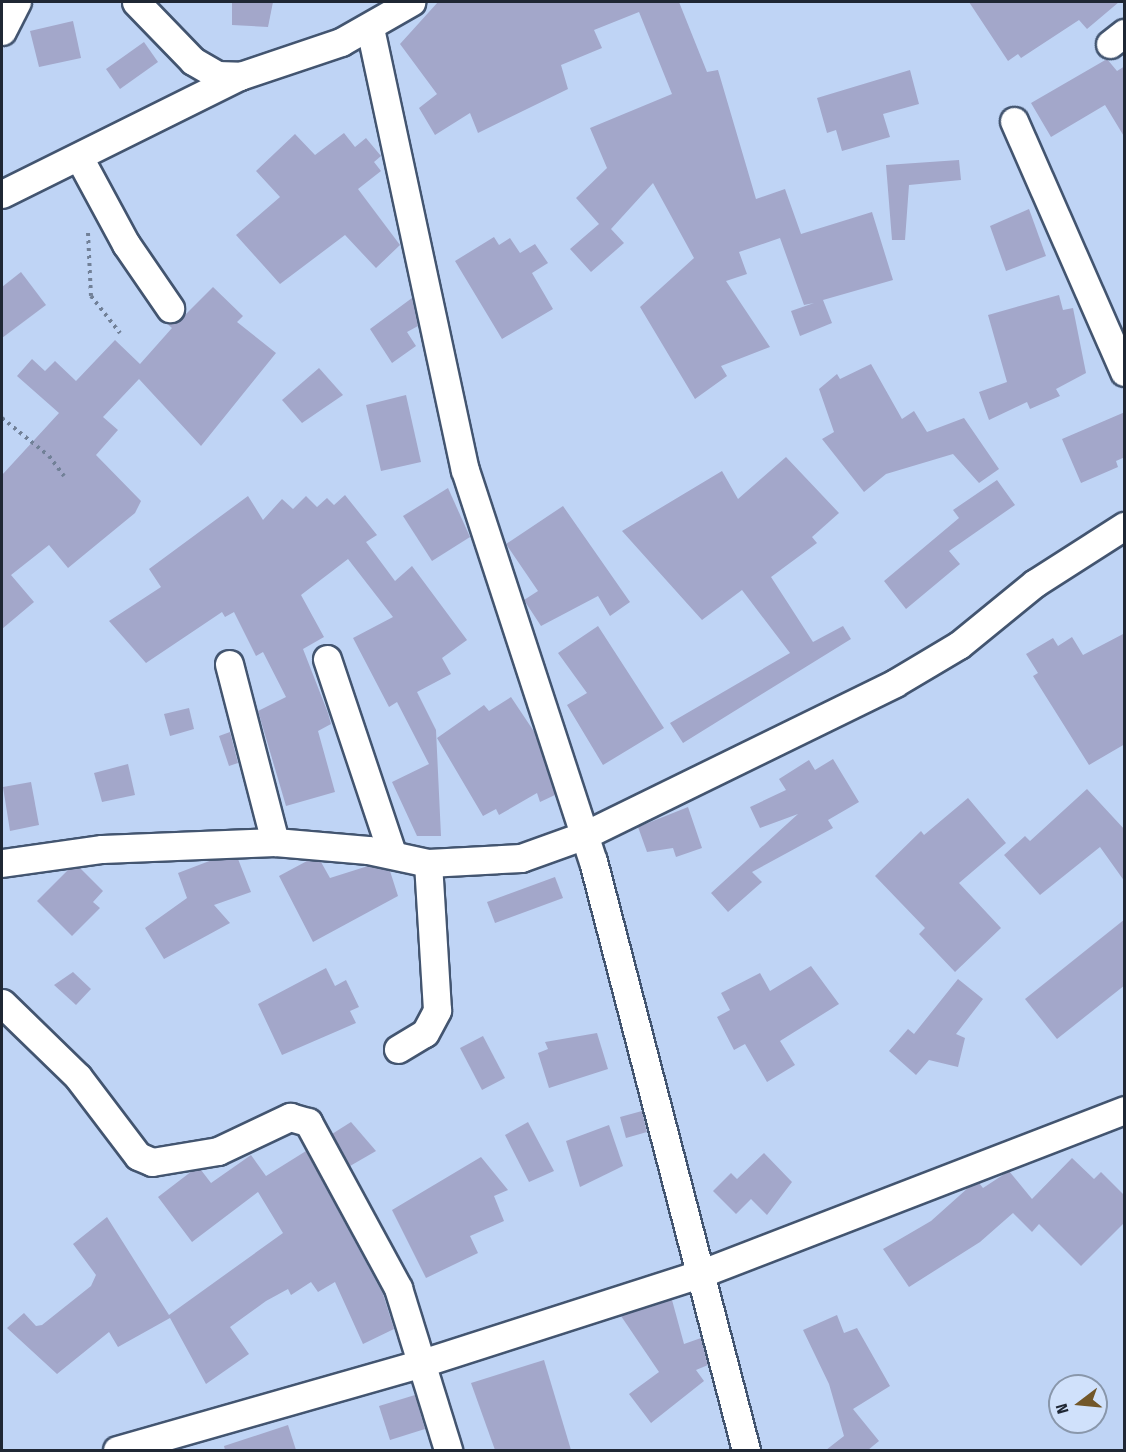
<!DOCTYPE html>
<style>
body{margin:0}
#map{position:relative;width:1126px;height:1452px;overflow:hidden;background:#bfd4f5;font-family:"Fira Sans Condensed",sans-serif}
div>[style]{position:absolute}
.building>*{inset:0;background:#a3a7ca}
.path>*{height:4px;margin-top:-2px;transform-origin:0;background:repeating-linear-gradient(90deg,#718097 0 3px,transparent 0 7.5px)}
.roads{filter:drop-shadow(2px 0 #435570) drop-shadow(-2px 0 #435570) drop-shadow(0 2px #435570) drop-shadow(0 -2px #435570)}
.minor>*{height:27px;margin:-13.5px;padding:0 13.5px;transform-origin:13.5px;border-radius:13.5px;background:#fff}
span{translate:-50% -50%;white-space:nowrap;text-align:center;line-height:1.15;-webkit-text-stroke:5px #d0e1fb;paint-order:stroke}
.frame{position:absolute;inset:0;border:3px solid #1f2734;pointer-events:none}
.north{position:absolute;left:1048px;top:1374px;width:60px;height:60px;box-sizing:border-box;background:#d0e1fb;border:2px solid #8997ab;border-radius:50%;rotate:254deg;font-size:16px;font-weight:700;line-height:24px;text-align:center;color:#1f2734}
.north::after{content:'';display:block;margin:auto;width:21px;height:27px;background:#725729;clip-path:polygon(50% 0,100% 100%,50% 72%,0 100%)}
</style>
<div id="map">
<div class="building">
<i style="clip-path:polygon(232px 2px,273px 2px,268px 27px,232px 25px)"></i>
<i style="clip-path:polygon(438px 2px,679px 2px,707px 72px,718px 70px,756px 199px,785px 189px,801px 234px,872px 212px,893px 280px,823px 300px,832px 323px,800px 336px,791px 311px,814px 303px,804px 305px,780px 238px,739px 252px,747px 274px,726px 281px,770px 347px,721px 366px,727px 376px,695px 399px,640px 307px,694px 258px,653px 183px,611px 229px,624px 243px,591px 272px,570px 249px,599px 224px,576px 198px,607px 168px,590px 128px,672px 94px,639px 12px,594px 30px,602px 48px,561px 65px,568px 89px,478px 133px,470px 113px,435px 135px,419px 108px,437px 94px,400px 44px)"></i>
<i style="clip-path:polygon(969px 2px,1119px 2px,1087px 29px,1079px 20px,1021px 58px,1018px 54px,1008px 61px)"></i>
<i style="clip-path:polygon(73px 21px,81px 58px,39px 67px,30px 31px)"></i>
<i style="clip-path:polygon(144px 42px,158px 62px,120px 89px,106px 69px)"></i>
<i style="clip-path:polygon(1107px 59px,1117px 71px,1125px 66px,1125px 138px,1105px 105px,1051px 137px,1031px 103px)"></i>
<i style="clip-path:polygon(910px 70px,919px 104px,883px 114px,890px 137px,842px 151px,836px 130px,827px 133px,817px 98px)"></i>
<i style="clip-path:polygon(344px 133px,355px 147px,366px 138px,381px 156px,374px 162px,381px 171px,358px 189px,400px 245px,376px 268px,345px 235px,280px 284px,236px 235px,280px 197px,256px 171px,295px 134px,315px 155px)"></i>
<i style="clip-path:polygon(959px 160px,961px 180px,909px 185px,905px 240px,892px 240px,886px 165px)"></i>
<i style="clip-path:polygon(1029px 209px,1046px 256px,1006px 271px,990px 226px)"></i>
<i style="clip-path:polygon(494px 237px,499px 245px,510px 238px,520px 253px,535px 244px,548px 263px,532px 273px,553px 309px,502px 339px,455px 261px)"></i>
<i style="clip-path:polygon(21px 272px,46px 305px,2px 338px,2px 287px)"></i>
<i style="clip-path:polygon(213px 287px,243px 316px,237px 322px,276px 353px,201px 446px,139px 379px,103px 417px,118px 430px,96px 455px,141px 501px,135px 513px,68px 568px,49px 545px,11px 575px,34px 602px,2px 629px,2px 475px,59px 413px,17px 376px,32px 359px,45px 371px,55px 361px,76px 381px,115px 340px,140px 364px,172px 328px,166px 323px,179px 321px)"></i>
<i style="clip-path:polygon(1059px 295px,1063px 310px,1073px 308px,1086px 373px,1056px 389px,1060px 396px,1030px 409px,1027px 402px,989px 420px,979px 392px,1007px 382px,988px 315px)"></i>
<i style="clip-path:polygon(412px 298px,418px 326px,407px 332px,416px 346px,392px 363px,370px 329px)"></i>
<i style="clip-path:polygon(871px 364px,902px 419px,914px 411px,927px 432px,964px 418px,999px 469px,979px 483px,953px 454px,886px 474px,864px 492px,822px 439px,834px 432px,819px 389px,837px 374px,840px 379px)"></i>
<i style="clip-path:polygon(319px 368px,343px 395px,302px 423px,282px 400px)"></i>
<i style="clip-path:polygon(406px 395px,421px 462px,381px 471px,366px 405px)"></i>
<i style="clip-path:polygon(1125px 412px,1125px 457px,1116px 461px,1118px 467px,1081px 483px,1062px 439px)"></i>
<i style="clip-path:polygon(786px 457px,839px 513px,812px 537px,817px 543px,771px 577px,813px 642px,843px 626px,851px 639px,683px 743px,670px 723px,790px 653px,742px 590px,702px 620px,622px 531px,722px 471px,738px 499px)"></i>
<i style="clip-path:polygon(997px 480px,1015px 505px,949px 551px,960px 564px,906px 609px,884px 581px,959px 518px,953px 510px)"></i>
<i style="clip-path:polygon(448px 488px,470px 537px,432px 561px,403px 516px)"></i>
<i style="clip-path:polygon(345px 495px,377px 535px,366px 542px,395px 581px,412px 566px,467px 640px,442px 658px,451px 674px,417px 692px,436px 730px,441px 836px,417px 836px,392px 782px,429px 764px,397px 702px,389px 707px,353px 638px,393px 617px,348px 559px,301px 595px,324px 637px,303px 649px,328px 713px,331px 724px,318px 731px,335px 792px,286px 806px,258px 711px,286px 697px,263px 652px,256px 656px,234px 612px,225px 617px,222px 612px,146px 663px,109px 621px,161px 587px,149px 569px,248px 496px,263px 520px,282px 499px,293px 509px,306px 496px,317px 507px,327px 498px,334px 505px)"></i>
<i style="clip-path:polygon(563px 506px,630px 602px,610px 616px,598px 596px,541px 626px,524px 600px,538px 591px,506px 544px)"></i>
<i style="clip-path:polygon(598px 626px,664px 728px,603px 765px,567px 705px,587px 693px,558px 653px)"></i>
<i style="clip-path:polygon(1125px 633px,1125px 744px,1089px 765px,1033px 676px,1038px 673px,1026px 654px,1053px 638px,1058px 646px,1072px 637px,1083px 655px)"></i>
<i style="clip-path:polygon(511px 697px,535px 733px,555px 795px,540px 802px,537px 793px,499px 815px,496px 809px,483px 816px,437px 738px,484px 705px,489px 711px)"></i>
<i style="clip-path:polygon(189px 708px,194px 729px,170px 736px,164px 714px)"></i>
<i style="clip-path:polygon(230px 732px,238px 763px,229px 766px,219px 736px)"></i>
<i style="clip-path:polygon(833px 759px,859px 802px,828px 820px,833px 828px,752px 872px,762px 882px,728px 912px,711px 893px,798px 814px,760px 828px,750px 807px,786px 790px,779px 779px,809px 760px,815px 770px)"></i>
<i style="clip-path:polygon(128px 764px,135px 795px,102px 802px,94px 773px)"></i>
<i style="clip-path:polygon(31px 782px,39px 825px,10px 831px,3px 787px)"></i>
<i style="clip-path:polygon(1087px 789px,1125px 830px,1125px 882px,1100px 847px,1040px 895px,1004px 855px,1025px 836px,1030px 841px)"></i>
<i style="clip-path:polygon(968px 798px,1006px 843px,959px 883px,1001px 928px,955px 972px,919px 934px,925px 928px,875px 876px,921px 831px,924px 835px)"></i>
<i style="clip-path:polygon(688px 807px,702px 848px,676px 857px,673px 848px,647px 852px,638px 827px)"></i>
<i style="clip-path:polygon(238px 859px,251px 892px,214px 905px,230px 923px,164px 959px,145px 928px,187px 898px,178px 873px,212px 860px)"></i>
<i style="clip-path:polygon(307px 861px,321px 862px,330px 878px,368px 866px,390px 871px,398px 896px,313px 942px,279px 876px)"></i>
<i style="clip-path:polygon(80px 868px,103px 891px,93px 902px,100px 908px,72px 936px,37px 901px,68px 870px)"></i>
<i style="clip-path:polygon(555px 877px,563px 898px,495px 923px,487px 902px)"></i>
<i style="clip-path:polygon(1125px 919px,1125px 985px,1057px 1039px,1025px 999px)"></i>
<i style="clip-path:polygon(811px 966px,839px 1004px,780px 1041px,795px 1065px,767px 1082px,745px 1044px,734px 1050px,717px 1017px,730px 1010px,721px 993px,760px 973px,770px 991px)"></i>
<i style="clip-path:polygon(326px 968px,335px 986px,346px 980px,359px 1007px,350px 1011px,356px 1023px,282px 1055px,258px 1004px)"></i>
<i style="clip-path:polygon(73px 972px,91px 989px,76px 1005px,54px 985px)"></i>
<i style="clip-path:polygon(958px 979px,983px 999px,956px 1034px,965px 1038px,958px 1067px,929px 1060px,916px 1075px,889px 1051px,908px 1029px,914px 1034px)"></i>
<i style="clip-path:polygon(597px 1033px,608px 1069px,549px 1088px,538px 1053px,548px 1049px,545px 1042px)"></i>
<i style="clip-path:polygon(483px 1036px,505px 1078px,482px 1090px,460px 1048px)"></i>
<i style="clip-path:polygon(642px 1111px,647px 1132px,626px 1138px,620px 1117px)"></i>
<i style="clip-path:polygon(351px 1122px,376px 1151px,350px 1166px,332px 1134px)"></i>
<i style="clip-path:polygon(528px 1122px,554px 1171px,529px 1182px,505px 1135px)"></i>
<i style="clip-path:polygon(609px 1125px,623px 1166px,580px 1187px,566px 1141px)"></i>
<i style="clip-path:polygon(306px 1151px,383px 1294px,394px 1329px,363px 1344px,335px 1282px,318px 1292px,311px 1282px,291px 1295px,288px 1289px,266px 1301px,230px 1327px,249px 1354px,206px 1384px,170px 1318px,118px 1347px,109px 1332px,57px 1374px,7px 1328px,24px 1313px,36px 1326px,42px 1325px,91px 1286px,96px 1275px,73px 1244px,107px 1217px,169px 1315px,283px 1233px,258px 1192px,192px 1242px,158px 1197px,192px 1171px,201px 1170px,211px 1183px,251px 1155px,266px 1176px)"></i>
<i style="clip-path:polygon(764px 1153px,792px 1182px,767px 1215px,751px 1199px,736px 1214px,713px 1191px,731px 1173px,737px 1179px)"></i>
<i style="clip-path:polygon(481px 1157px,508px 1190px,494px 1196px,504px 1221px,470px 1236px,478px 1253px,426px 1278px,392px 1210px)"></i>
<i style="clip-path:polygon(1072px 1158px,1094px 1179px,1101px 1172px,1125px 1196px,1125px 1222px,1081px 1266px,1039px 1224px,1032px 1232px,1013px 1213px,980px 1242px,909px 1287px,883px 1249px,931px 1221px,969px 1187px,979px 1183px,983px 1188px,1009px 1171px,1032px 1199px)"></i>
<i style="clip-path:polygon(672px 1300px,684px 1344px,701px 1338px,708px 1365px,696px 1370px,704px 1381px,651px 1423px,629px 1394px,659px 1372px,621px 1316px)"></i>
<i style="clip-path:polygon(837px 1315px,844px 1333px,857px 1328px,890px 1386px,853px 1409px,879px 1441px,868px 1450px,826px 1450px,844px 1436px,829px 1384px,803px 1330px)"></i>
<i style="clip-path:polygon(544px 1360px,571px 1450px,495px 1450px,471px 1383px)"></i>
<i style="clip-path:polygon(415px 1395px,425px 1429px,390px 1440px,379px 1406px)"></i>
<i style="clip-path:polygon(288px 1425px,296px 1450px,225px 1450px,224px 1446px)"></i>
</div>
<div class="path">
<i style="left:88px;top:233px;width:63px;rotate:87.3deg"></i>
<i style="left:91px;top:296px;width:47px;rotate:51.9deg"></i>
<i style="left:2px;top:418px;width:60px;rotate:39deg"></i>
<i style="left:49px;top:456px;width:25px;rotate:53deg"></i>
</div>
<div class="roads">
<div class="minor">
<i style="left:136px;top:2px;width:82px;rotate:46deg"></i>
<i style="left:193px;top:61px;width:28px;rotate:30deg"></i>
<i style="left:217px;top:75px;width:23px;rotate:2deg"></i>
<i style="left:240px;top:76px;width:107px;rotate:-18.6deg"></i>
<i style="left:341px;top:42px;width:81px;rotate:-29.7deg"></i>
<i style="left:370px;top:28px;width:452px;rotate:77.9deg"></i>
<i style="left:465px;top:470px;width:411px;rotate:71.9deg"></i>
<i style="left:593px;top:861px;width:609px;rotate:75.44deg"></i>
<i style="left:2px;top:31px;width:33px;rotate:-63deg"></i>
<i style="left:1110px;top:44px;width:18px;rotate:-38deg"></i>
<i style="left:1014px;top:121px;width:274px;rotate:66.3deg"></i>
<i style="left:80px;top:159px;width:97px;rotate:61.6deg"></i>
<i style="left:126px;top:244px;width:78px;rotate:55.5deg"></i>
<i style="left:2px;top:194px;width:266px;rotate:-26.4deg"></i>
<i style="left:327px;top:659px;width:205px;rotate:71.5deg"></i>
<i style="left:229px;top:664px;width:184px;rotate:75.5deg"></i>
<i style="left:2px;top:863px;width:101px;rotate:-8deg"></i>
<i style="left:102px;top:849px;width:173px;rotate:-2.3deg"></i>
<i style="left:275px;top:842px;width:93px;rotate:4.9deg"></i>
<i style="left:368px;top:850px;width:61px;rotate:12.2deg"></i>
<i style="left:428px;top:863px;width:93px;rotate:-3.1deg"></i>
<i style="left:521px;top:858px;width:68px;rotate:-19.8deg"></i>
<i style="left:585px;top:835px;width:345px;rotate:-26.1deg"></i>
<i style="left:895px;top:683px;width:74px;rotate:-30.7deg"></i>
<i style="left:959px;top:645px;width:98px;rotate:-39.2deg"></i>
<i style="left:1035px;top:583px;width:106px;rotate:-32.6deg"></i>
<i style="left:2px;top:1003px;width:106px;rotate:44.2deg"></i>
<i style="left:78px;top:1077px;width:99px;rotate:52.8deg"></i>
<i style="left:138px;top:1156px;width:15px;rotate:23deg"></i>
<i style="left:152px;top:1162px;width:67px;rotate:-9.5deg"></i>
<i style="left:218px;top:1151px;width:80px;rotate:-25.3deg"></i>
<i style="left:290px;top:1117px;width:19px;rotate:16deg"></i>
<i style="left:308px;top:1122px;width:189px;rotate:61.5deg"></i>
<i style="left:398px;top:1288px;width:170px;rotate:72.8deg"></i>
<i style="left:398px;top:1049px;width:31px;rotate:-31deg"></i>
<i style="left:425px;top:1033px;width:26px;rotate:-62deg"></i>
<i style="left:437px;top:1010px;width:147px;rotate:-93.5deg"></i>
<i style="left:117px;top:1450px;width:314px;rotate:-15.9deg"></i>
<i style="left:419px;top:1364px;width:292px;rotate:-17.8deg"></i>
<i style="left:697px;top:1275px;width:458px;rotate:-21.1deg"></i>
</div>
</div>
<div class="frame"></div>
<div class="north">N</div>
</div>
